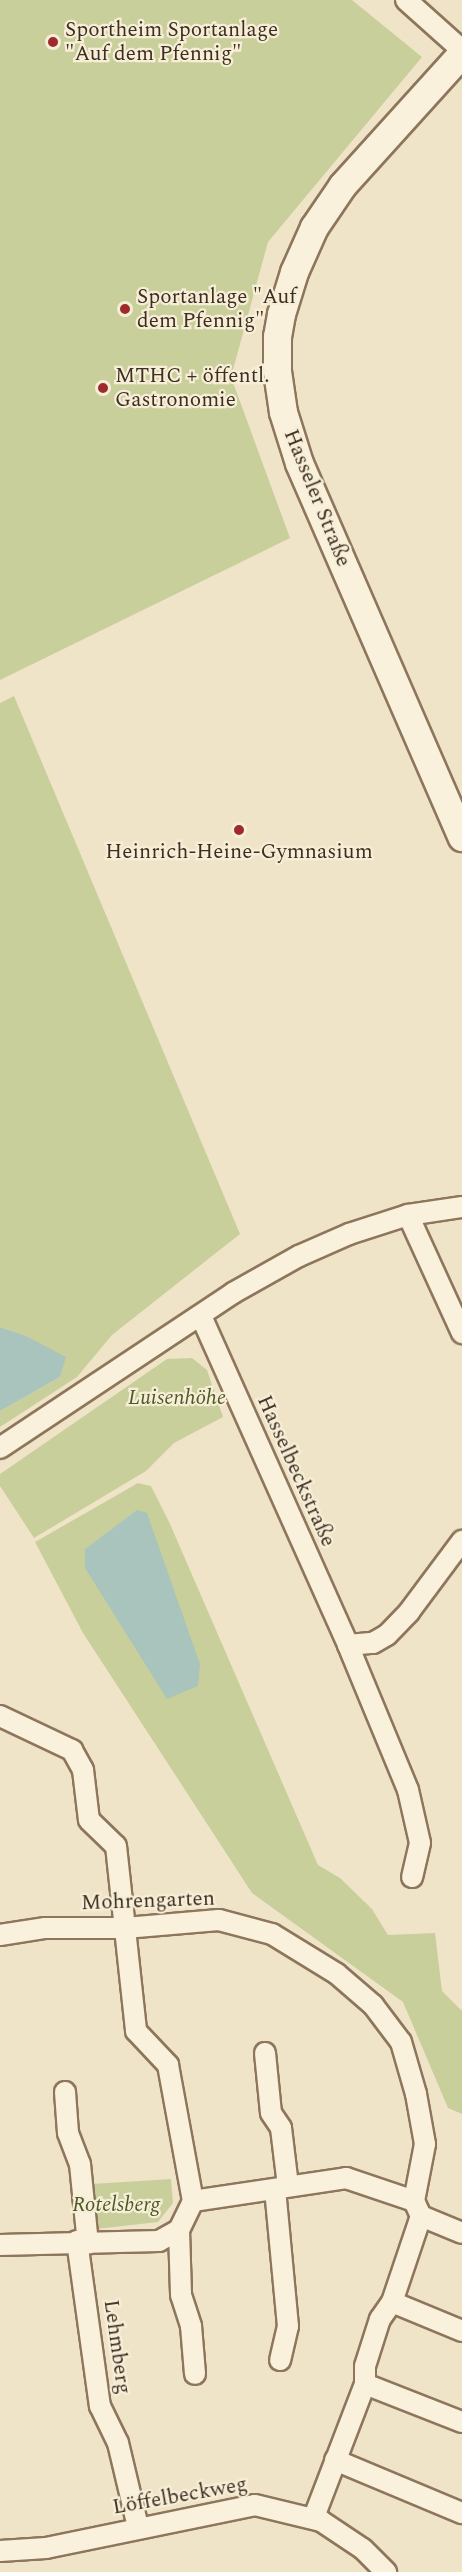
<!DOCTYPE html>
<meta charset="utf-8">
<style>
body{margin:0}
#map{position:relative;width:462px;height:2572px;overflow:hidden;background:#f0e4c8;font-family:Spectral,serif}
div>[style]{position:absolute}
.green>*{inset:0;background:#c9cf9b}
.water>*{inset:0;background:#a9c4bc}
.roads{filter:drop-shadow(2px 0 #8d765c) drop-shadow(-2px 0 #8d765c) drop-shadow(0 2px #8d765c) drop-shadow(0 -2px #8d765c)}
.street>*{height:20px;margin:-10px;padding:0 10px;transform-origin:10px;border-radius:10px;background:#faf1dc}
.secondary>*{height:27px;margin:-13.5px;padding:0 13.5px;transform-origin:13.5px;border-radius:13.5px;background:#faf1dc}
.dots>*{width:16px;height:16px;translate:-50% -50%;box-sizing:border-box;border:3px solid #f7eed8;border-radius:50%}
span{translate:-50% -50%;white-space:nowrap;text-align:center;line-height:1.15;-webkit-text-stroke:4.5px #f7eed8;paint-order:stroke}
.poi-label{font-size:21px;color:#3d2e20}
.left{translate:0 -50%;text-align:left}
.street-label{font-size:21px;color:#3d2e20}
.park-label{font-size:21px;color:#4d5a26;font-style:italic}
</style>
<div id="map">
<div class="green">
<i style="clip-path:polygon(0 0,352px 0,422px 57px,268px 242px,231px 377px,290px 538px,0 680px)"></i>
<i style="clip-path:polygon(14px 696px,240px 1234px,112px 1335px,77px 1377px,0 1427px,0 1411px,60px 1377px,24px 1335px,0 1327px,0 703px)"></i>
<i style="clip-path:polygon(192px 1358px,207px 1370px,223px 1417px,174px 1443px,146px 1471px,34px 1538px,0 1486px,0 1474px,167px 1359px)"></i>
<i style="clip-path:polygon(138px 1483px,151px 1486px,170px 1524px,318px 1865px,340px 1878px,372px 1909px,388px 1935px,435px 1933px,442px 1991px,462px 2011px,462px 2114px,448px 2108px,403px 2002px,252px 1893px,83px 1633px,35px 1542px)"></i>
<i style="clip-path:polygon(171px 2179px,173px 2203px,158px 2222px,96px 2229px,91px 2184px)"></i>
</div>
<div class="water">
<i style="clip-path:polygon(0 1327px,24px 1335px,66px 1357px,60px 1377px,0 1411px)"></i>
<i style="clip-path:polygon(137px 1510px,147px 1513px,200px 1664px,198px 1686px,167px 1699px,85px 1568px,85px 1549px)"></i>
</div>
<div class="roads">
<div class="street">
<i style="left:406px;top:0;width:75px;rotate:41.8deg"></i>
<i style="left:408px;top:1215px;width:130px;rotate:65.4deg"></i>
<i style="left:201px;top:1316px;width:360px;rotate:65.9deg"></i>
<i style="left:348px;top:1645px;width:157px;rotate:67.5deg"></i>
<i style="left:408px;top:1790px;width:54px;rotate:77.2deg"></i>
<i style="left:420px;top:1843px;width:35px;rotate:103deg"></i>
<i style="left:0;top:1448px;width:280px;rotate:-33.6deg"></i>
<i style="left:233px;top:1293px;width:76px;rotate:-29.3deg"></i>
<i style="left:299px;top:1256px;width:55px;rotate:-23.7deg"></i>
<i style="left:349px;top:1234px;width:62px;rotate:-17.9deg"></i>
<i style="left:408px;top:1215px;width:55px;rotate:-8.4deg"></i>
<i style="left:348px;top:1645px;width:25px;rotate:-5deg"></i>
<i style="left:373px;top:1643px;width:16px;rotate:-30deg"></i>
<i style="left:387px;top:1635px;width:32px;rotate:-46deg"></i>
<i style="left:409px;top:1612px;width:89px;rotate:-53.3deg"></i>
<i style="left:0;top:1716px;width:80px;rotate:25.3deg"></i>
<i style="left:72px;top:1750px;width:23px;rotate:61deg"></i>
<i style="left:83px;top:1770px;width:50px;rotate:83.2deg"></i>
<i style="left:89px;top:1820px;width:37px;rotate:44deg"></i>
<i style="left:116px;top:1846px;width:186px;rotate:83.8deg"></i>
<i style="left:136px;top:2031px;width:47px;rotate:46.7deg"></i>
<i style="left:168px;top:2065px;width:138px;rotate:79.6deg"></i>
<i style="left:0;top:1935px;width:46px;rotate:-8.8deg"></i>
<i style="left:45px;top:1928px;width:80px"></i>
<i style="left:125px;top:1928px;width:94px;rotate:-4.9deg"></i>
<i style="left:219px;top:1920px;width:55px;rotate:14.8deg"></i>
<i style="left:272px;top:1934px;width:76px;rotate:31.6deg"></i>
<i style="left:337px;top:1974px;width:48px;rotate:40.7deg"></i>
<i style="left:373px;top:2005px;width:46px;rotate:52.9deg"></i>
<i style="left:401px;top:2042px;width:54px;rotate:73.9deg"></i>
<i style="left:416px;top:2094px;width:51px;rotate:79.8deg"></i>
<i style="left:425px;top:2144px;width:58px;rotate:100.9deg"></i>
<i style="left:414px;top:2201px;width:17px;rotate:65deg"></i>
<i style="left:421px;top:2216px;width:91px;rotate:108.6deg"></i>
<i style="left:392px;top:2302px;width:21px;rotate:125deg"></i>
<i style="left:380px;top:2319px;width:49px;rotate:107.7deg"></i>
<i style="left:365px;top:2366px;width:18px;rotate:90deg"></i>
<i style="left:365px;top:2384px;width:142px;rotate:111deg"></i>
<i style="left:265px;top:2053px;width:60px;rotate:84.3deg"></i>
<i style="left:271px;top:2113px;width:18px;rotate:56deg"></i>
<i style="left:281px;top:2128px;width:58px;rotate:83.1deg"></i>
<i style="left:65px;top:2092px;width:41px;rotate:85.8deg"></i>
<i style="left:68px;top:2133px;width:33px;rotate:69deg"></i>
<i style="left:80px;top:2164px;width:80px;rotate:84.3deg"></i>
<i style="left:275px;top:2189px;width:138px;rotate:84.6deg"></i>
<i style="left:288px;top:2326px;width:35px;rotate:103deg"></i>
<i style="left:421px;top:2216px;width:44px;rotate:22.5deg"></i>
<i style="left:179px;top:2230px;width:65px;rotate:88.2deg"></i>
<i style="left:181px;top:2295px;width:33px;rotate:72deg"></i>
<i style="left:191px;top:2326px;width:48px;rotate:85.2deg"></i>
<i style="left:77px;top:2241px;width:167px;rotate:82.1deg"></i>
<i style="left:100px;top:2406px;width:41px;rotate:64.1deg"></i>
<i style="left:118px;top:2443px;width:86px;rotate:76.6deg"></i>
<i style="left:0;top:2245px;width:159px;rotate:-1.4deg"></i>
<i style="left:159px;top:2241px;width:23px;rotate:-29deg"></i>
<i style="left:179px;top:2230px;width:32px;rotate:-64deg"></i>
<i style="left:193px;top:2201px;width:155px;rotate:-8.5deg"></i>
<i style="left:346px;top:2178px;width:72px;rotate:18.7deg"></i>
<i style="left:392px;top:2302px;width:76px;rotate:22.5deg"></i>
<i style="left:365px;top:2384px;width:104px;rotate:21.4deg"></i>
<i style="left:335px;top:2460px;width:138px;rotate:22.7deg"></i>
<i style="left:0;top:2551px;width:46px;rotate:-3.7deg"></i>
<i style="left:46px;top:2548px;width:213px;rotate:-11.6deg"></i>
<i style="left:255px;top:2505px;width:68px;rotate:13.6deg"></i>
<i style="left:321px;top:2521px;width:50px;rotate:33.7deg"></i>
<i style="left:363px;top:2549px;width:33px;rotate:45deg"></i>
</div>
<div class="secondary">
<i style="left:462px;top:53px;width:179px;rotate:132.1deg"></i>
<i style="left:342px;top:186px;width:50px;rotate:124.3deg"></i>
<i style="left:314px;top:227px;width:49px;rotate:114deg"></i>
<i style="left:294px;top:272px;width:44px;rotate:107.2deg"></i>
<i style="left:281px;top:314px;width:22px;rotate:100deg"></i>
<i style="left:277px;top:336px;width:35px;rotate:90deg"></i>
<i style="left:277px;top:371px;width:41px;rotate:81.7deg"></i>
<i style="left:283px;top:412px;width:53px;rotate:72.6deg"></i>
<i style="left:299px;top:463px;width:408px;rotate:66.5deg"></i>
</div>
</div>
<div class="dots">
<i style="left:53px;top:42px;background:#9e2a2b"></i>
<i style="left:125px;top:309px;background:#9e2a2b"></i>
<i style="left:103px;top:388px;background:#9e2a2b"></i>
<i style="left:239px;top:830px;background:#9e2a2b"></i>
</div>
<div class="poi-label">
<span class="left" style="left:65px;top:42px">Sportheim Sportanlage<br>"Auf dem Pfennig"</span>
<span class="left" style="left:137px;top:309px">Sportanlage "Auf<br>dem Pfennig"</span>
<span class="left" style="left:115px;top:388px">MTHC + öffentl.<br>Gastronomie</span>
<span style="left:239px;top:852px">Heinrich-Heine-Gymnasium</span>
</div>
<div class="street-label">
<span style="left:317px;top:498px;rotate:68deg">Hasseler Straße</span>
<span style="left:296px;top:1471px;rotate:66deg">Hasselbeckstraße</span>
<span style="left:148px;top:1901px;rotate:-2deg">Mohrengarten</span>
<span style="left:117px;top:2347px;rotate:82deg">Lehmberg</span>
<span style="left:180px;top:2496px;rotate:-10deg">Löffelbeckweg</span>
</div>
<div class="park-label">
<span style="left:177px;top:1398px">Luisenhöhe</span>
<span style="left:116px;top:2205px">Rotelsberg</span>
</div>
</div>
